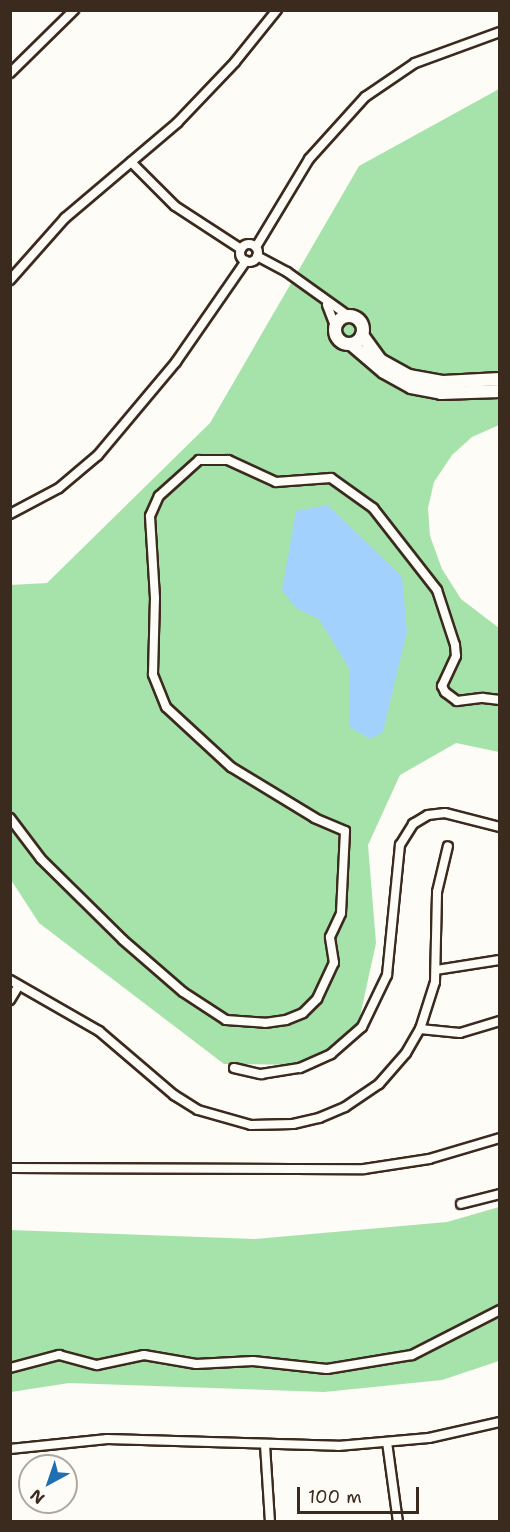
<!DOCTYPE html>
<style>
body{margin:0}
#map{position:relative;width:510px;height:1532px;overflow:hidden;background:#fdfcf7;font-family:"Shantell Sans",sans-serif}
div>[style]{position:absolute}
.green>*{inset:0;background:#a6e3aa}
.water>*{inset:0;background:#a3d1fe}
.roads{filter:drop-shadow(2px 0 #3b2a1e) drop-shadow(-2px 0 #3b2a1e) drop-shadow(0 2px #3b2a1e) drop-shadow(0 -2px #3b2a1e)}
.street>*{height:8px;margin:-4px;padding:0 4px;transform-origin:4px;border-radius:4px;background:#fdfcf7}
.street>.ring{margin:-4px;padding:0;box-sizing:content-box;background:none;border:8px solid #fdfcf7;border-radius:50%}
.secondary>*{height:12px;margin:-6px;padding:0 6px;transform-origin:6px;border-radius:6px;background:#fdfcf7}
.secondary>.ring{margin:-6px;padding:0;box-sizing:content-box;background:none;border:12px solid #fdfcf7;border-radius:50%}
span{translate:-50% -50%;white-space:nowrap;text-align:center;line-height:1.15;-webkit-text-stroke:4.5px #fdfcf7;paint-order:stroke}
.frame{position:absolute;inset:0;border:12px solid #3b2a1e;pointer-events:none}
.north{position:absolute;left:18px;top:1454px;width:60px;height:60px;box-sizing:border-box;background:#fdfcf7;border:2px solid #afa8a0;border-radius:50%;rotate:220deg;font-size:16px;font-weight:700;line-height:24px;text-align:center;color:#3b2a1e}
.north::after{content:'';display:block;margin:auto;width:21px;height:27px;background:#1f6fb2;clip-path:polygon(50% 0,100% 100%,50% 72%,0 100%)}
.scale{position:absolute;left:297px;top:1487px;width:122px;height:27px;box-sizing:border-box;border:3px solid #3b2a1e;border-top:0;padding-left:8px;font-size:18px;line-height:21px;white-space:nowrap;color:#3b2a1e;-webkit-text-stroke:4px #fdfcf7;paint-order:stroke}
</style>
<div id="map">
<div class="green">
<i style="clip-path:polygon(499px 89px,499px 425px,472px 437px,452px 455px,434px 482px,428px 508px,430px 536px,442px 569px,461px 599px,499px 628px,499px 752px,456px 743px,400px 775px,368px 845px,376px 943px,359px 1021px,311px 1065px,224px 1064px,39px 923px,11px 880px,10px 585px,47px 583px,210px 423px,359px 166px)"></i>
<i style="clip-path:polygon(499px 1207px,499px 1361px,442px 1380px,324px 1392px,69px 1383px,11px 1392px,10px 1230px,255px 1239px,447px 1222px)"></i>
</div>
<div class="water">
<i style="clip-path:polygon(328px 505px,402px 577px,407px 631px,383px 732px,370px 739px,350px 727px,349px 668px,319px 619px,296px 608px,282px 590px,296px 511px)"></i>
</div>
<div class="roads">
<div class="street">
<i style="left:10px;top:73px;width:90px;rotate:-44.5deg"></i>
<i style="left:131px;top:162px;width:62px;rotate:45deg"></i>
<i style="left:175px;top:206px;width:79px;rotate:33.1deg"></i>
<i class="ring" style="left:240px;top:244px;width:10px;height:10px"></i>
<i style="left:256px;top:247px;width:103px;rotate:-58.9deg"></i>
<i style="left:309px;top:159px;width:84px;rotate:-47.9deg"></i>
<i style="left:365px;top:97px;width:60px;rotate:-34.2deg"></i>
<i style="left:415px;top:63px;width:90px;rotate:-20deg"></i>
<i style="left:257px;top:256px;width:34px;rotate:28deg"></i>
<i style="left:287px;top:272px;width:74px;rotate:35.6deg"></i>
<i style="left:10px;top:280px;width:83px;rotate:-48.4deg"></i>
<i style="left:65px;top:218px;width:147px;rotate:-40.3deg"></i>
<i style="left:177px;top:123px;width:84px;rotate:-46.4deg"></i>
<i style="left:235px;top:62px;width:67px;rotate:-51.1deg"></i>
<i style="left:327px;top:305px;width:22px;rotate:69deg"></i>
<i style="left:10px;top:514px;width:55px;rotate:-28deg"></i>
<i style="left:59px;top:488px;width:51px;rotate:-40.2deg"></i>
<i style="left:98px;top:455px;width:121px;rotate:-50deg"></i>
<i style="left:176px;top:362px;width:123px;rotate:-55.3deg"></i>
<i style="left:10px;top:818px;width:51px;rotate:52.9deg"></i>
<i style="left:41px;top:859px;width:115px;rotate:44.6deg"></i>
<i style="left:123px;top:940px;width:79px;rotate:40.9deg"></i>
<i style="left:183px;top:992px;width:51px;rotate:33.1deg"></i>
<i style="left:226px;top:1020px;width:39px;rotate:4deg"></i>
<i style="left:265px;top:1023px;width:21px;rotate:-8deg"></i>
<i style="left:286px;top:1020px;width:18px;rotate:-22deg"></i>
<i style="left:303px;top:1013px;width:20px;rotate:-45deg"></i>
<i style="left:317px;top:999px;width:40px;rotate:-65deg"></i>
<i style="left:334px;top:963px;width:26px;rotate:-99deg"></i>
<i style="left:330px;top:937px;width:26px;rotate:-65deg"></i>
<i style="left:341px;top:913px;width:82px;rotate:-87.2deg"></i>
<i style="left:345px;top:831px;width:33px;rotate:-157deg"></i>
<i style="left:315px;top:818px;width:98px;rotate:-148.7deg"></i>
<i style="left:231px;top:767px;width:88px;rotate:-137.3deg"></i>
<i style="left:166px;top:707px;width:35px;rotate:-112deg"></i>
<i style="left:153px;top:674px;width:76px;rotate:-88.5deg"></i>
<i style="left:155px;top:598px;width:82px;rotate:-93.5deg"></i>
<i style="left:150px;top:516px;width:22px;rotate:-66deg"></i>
<i style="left:159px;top:496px;width:54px;rotate:-42deg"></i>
<i style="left:199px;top:460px;width:29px"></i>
<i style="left:228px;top:460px;width:53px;rotate:24.6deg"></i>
<i style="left:276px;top:482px;width:55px;rotate:-4.2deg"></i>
<i style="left:331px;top:478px;width:52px;rotate:35.5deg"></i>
<i style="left:373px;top:508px;width:104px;rotate:52deg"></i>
<i style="left:437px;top:590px;width:58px;rotate:71.9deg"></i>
<i style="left:455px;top:645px;width:11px;rotate:85deg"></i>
<i style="left:456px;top:656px;width:33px;rotate:115deg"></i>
<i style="left:442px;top:686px;width:7px;rotate:63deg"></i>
<i style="left:445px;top:692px;width:15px;rotate:37deg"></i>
<i style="left:457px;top:701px;width:26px;rotate:-7deg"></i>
<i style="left:483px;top:698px;width:17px;rotate:7deg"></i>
<i style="left:436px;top:970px;width:65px;rotate:-8.9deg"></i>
<i style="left:10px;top:980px;width:103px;rotate:29.8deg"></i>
<i style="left:99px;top:1031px;width:99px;rotate:40.5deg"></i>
<i style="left:174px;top:1095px;width:28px;rotate:32deg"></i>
<i style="left:198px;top:1110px;width:55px;rotate:15.8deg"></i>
<i style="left:251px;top:1125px;width:42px;rotate:-1.4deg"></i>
<i style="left:293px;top:1124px;width:27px;rotate:-13deg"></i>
<i style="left:319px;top:1118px;width:28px;rotate:-23deg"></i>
<i style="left:345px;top:1107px;width:41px;rotate:-34.1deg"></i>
<i style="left:379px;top:1084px;width:41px;rotate:-48.9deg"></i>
<i style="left:406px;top:1053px;width:28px;rotate:-60deg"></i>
<i style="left:420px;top:1029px;width:49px;rotate:-72.3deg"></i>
<i style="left:435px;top:982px;width:90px;rotate:-88.7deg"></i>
<i style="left:437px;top:892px;width:47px;rotate:-76.6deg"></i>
<i style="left:10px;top:1000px;width:17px;rotate:-59deg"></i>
<i style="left:420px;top:1029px;width:40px;rotate:5.7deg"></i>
<i style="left:460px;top:1033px;width:42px;rotate:-16.7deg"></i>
<i style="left:234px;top:1068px;width:28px;rotate:13deg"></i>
<i style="left:261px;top:1074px;width:39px;rotate:-9deg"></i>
<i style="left:300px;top:1068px;width:34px;rotate:-24deg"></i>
<i style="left:331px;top:1054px;width:41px;rotate:-41.1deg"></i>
<i style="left:362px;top:1027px;width:58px;rotate:-64.3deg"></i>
<i style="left:387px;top:975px;width:131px;rotate:-84.3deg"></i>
<i style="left:400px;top:845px;width:25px;rotate:-58deg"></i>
<i style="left:413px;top:824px;width:17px;rotate:-31deg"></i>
<i style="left:428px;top:815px;width:17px;rotate:-7deg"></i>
<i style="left:445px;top:813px;width:57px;rotate:14.3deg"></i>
<i style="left:10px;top:1168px;width:354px;rotate:0.2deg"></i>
<i style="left:364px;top:1169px;width:66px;rotate:-8.7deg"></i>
<i style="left:429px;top:1159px;width:74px;rotate:-16.5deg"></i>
<i style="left:461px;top:1204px;width:40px;rotate:-14.4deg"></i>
<i style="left:10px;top:1368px;width:51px;rotate:-14.9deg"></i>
<i style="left:59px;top:1355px;width:39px;rotate:15deg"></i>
<i style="left:97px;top:1365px;width:48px;rotate:-12deg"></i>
<i style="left:144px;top:1355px;width:53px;rotate:9.8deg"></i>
<i style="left:196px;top:1364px;width:57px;rotate:-3deg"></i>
<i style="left:253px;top:1361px;width:74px;rotate:6.2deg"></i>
<i style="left:327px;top:1369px;width:86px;rotate:-9.4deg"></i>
<i style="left:412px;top:1355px;width:99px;rotate:-27.1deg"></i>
<i style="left:387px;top:1442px;width:81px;rotate:82.2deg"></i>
<i style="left:265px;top:1445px;width:77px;rotate:86.3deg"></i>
<i style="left:10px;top:1449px;width:98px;rotate:-5.9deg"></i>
<i style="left:107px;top:1439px;width:231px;rotate:1.7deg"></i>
<i style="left:338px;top:1446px;width:91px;rotate:-5deg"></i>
<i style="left:429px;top:1438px;width:73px;rotate:-12.7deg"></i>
</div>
<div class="secondary">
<i class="ring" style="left:335px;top:316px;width:16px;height:16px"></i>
<i style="left:362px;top:335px;width:31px;rotate:54deg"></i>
<i style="left:380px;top:360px;width:33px;rotate:29deg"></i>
<i style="left:409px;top:376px;width:35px;rotate:10deg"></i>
<i style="left:443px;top:382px;width:57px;rotate:-3deg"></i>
<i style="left:351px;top:344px;width:43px;rotate:40.3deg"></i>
<i style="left:384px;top:372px;width:31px;rotate:29deg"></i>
<i style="left:411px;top:387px;width:31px;rotate:11deg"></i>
<i style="left:441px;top:393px;width:59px;rotate:-1.9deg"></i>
</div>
</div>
<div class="frame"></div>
<div class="north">N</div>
<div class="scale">100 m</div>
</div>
